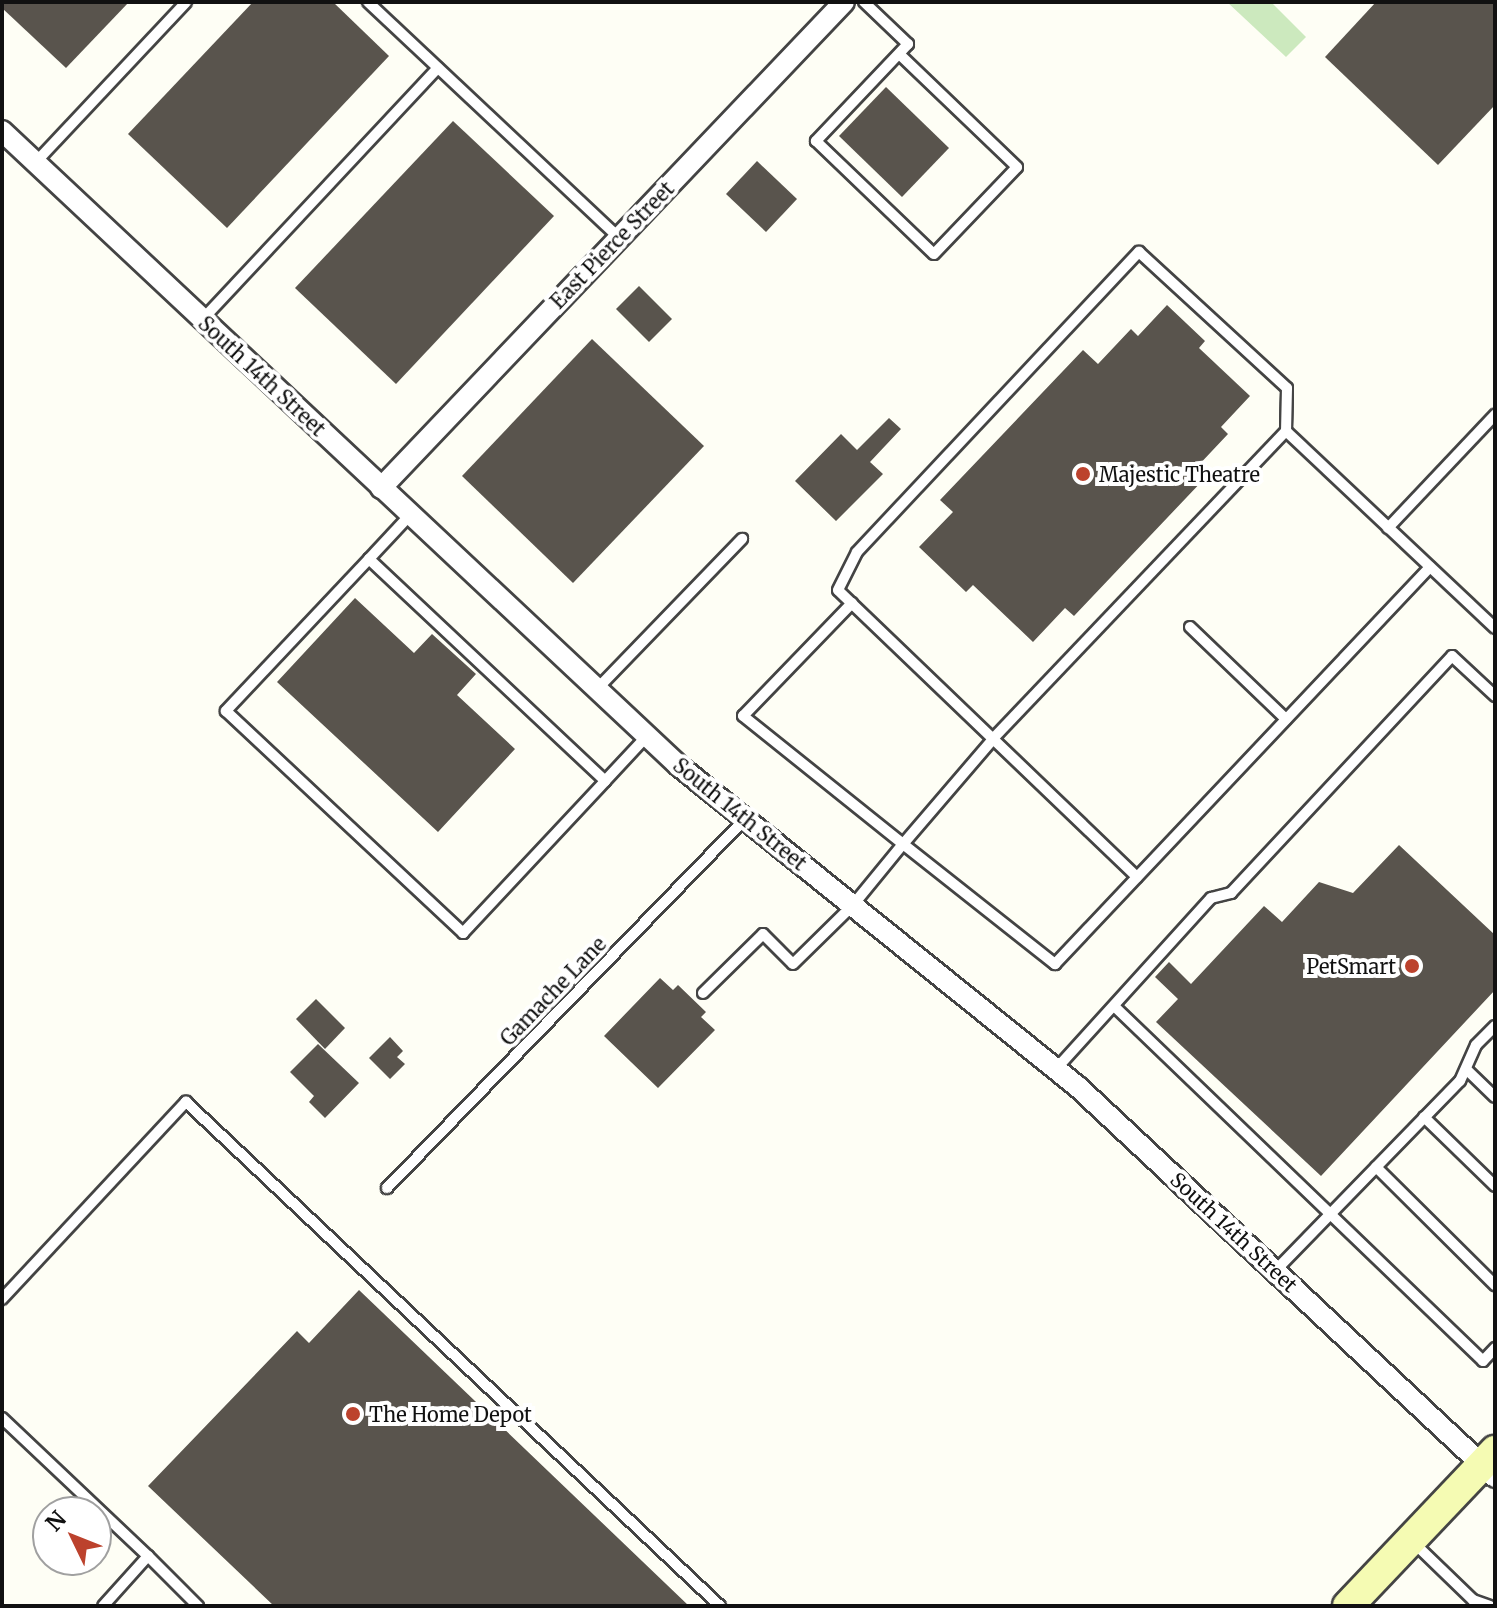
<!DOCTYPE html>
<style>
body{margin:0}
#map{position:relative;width:1497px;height:1608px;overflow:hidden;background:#fefef5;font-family:Merriweather,serif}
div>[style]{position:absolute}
.green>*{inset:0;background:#cce9be}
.building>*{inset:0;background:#59544d}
.roads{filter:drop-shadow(2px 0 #444) drop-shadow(-2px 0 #444) drop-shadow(0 2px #444) drop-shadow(0 -2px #444)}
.lane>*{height:10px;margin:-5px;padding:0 5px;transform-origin:5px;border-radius:5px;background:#fff}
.street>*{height:20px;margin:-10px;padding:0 10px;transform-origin:10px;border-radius:10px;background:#fff}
.secondary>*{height:30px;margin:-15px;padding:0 15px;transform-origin:15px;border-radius:15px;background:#f5fbb3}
.dots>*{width:22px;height:22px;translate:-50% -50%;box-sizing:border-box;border:4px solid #fff;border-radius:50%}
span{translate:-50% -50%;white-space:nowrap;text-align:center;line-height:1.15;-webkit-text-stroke:8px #fff;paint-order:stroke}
.street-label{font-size:20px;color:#111}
.poi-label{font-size:20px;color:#111}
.left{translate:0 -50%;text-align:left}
.right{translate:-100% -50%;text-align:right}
.frame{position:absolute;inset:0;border:4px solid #111;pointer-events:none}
.north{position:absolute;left:32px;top:1496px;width:80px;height:80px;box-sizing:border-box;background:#fff;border:2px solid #a0a0a0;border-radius:50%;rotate:313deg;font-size:22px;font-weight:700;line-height:32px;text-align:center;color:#111}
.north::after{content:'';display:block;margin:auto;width:28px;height:36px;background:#bc422d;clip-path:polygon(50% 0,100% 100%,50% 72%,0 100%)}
</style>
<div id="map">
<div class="green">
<i style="clip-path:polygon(1227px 2px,1271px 2px,1306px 37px,1286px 57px)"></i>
</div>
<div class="building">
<i style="clip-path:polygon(2px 2px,129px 2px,66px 68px,2px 8px)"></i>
<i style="clip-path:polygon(253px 2px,333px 2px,389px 56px,227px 228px,128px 134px)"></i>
<i style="clip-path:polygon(1376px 2px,1495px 2px,1495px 105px,1438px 165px,1325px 57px)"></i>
<i style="clip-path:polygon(886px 87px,949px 148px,902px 197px,839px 136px)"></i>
<i style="clip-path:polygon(453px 121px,554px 216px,396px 384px,295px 288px)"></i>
<i style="clip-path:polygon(757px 161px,797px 199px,766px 232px,726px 194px)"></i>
<i style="clip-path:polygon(639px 286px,672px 319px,649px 342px,616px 309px)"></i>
<i style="clip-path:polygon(1167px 305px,1205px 341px,1199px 348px,1250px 396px,1221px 427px,1228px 434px,1195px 469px,1205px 478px,1074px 616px,1065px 608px,1033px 642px,973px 585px,966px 592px,919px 547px,953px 512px,940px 500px,1083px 350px,1098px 364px,1131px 329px,1138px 336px)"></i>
<i style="clip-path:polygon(592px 339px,704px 446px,573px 583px,462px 476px)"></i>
<i style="clip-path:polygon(889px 418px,901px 429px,870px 462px,883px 474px,836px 521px,795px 481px,841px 434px,857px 450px)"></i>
<i style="clip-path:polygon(355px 598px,414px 653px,432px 634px,476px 674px,457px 695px,515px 749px,438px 832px,277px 682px)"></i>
<i style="clip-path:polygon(1399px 845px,1495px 935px,1495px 990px,1321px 1176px,1156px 1022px,1178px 999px,1155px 977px,1169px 962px,1191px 984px,1264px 906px,1282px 922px,1319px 882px,1353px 893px)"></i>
<i style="clip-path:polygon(660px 978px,673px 990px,678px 985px,706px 1012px,701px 1017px,715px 1030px,658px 1088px,604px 1036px)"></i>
<i style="clip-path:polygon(316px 999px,345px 1028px,325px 1049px,296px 1019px)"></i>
<i style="clip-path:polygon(390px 1037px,403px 1051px,397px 1057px,405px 1064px,390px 1079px,369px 1058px)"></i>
<i style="clip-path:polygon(318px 1044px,359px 1083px,325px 1118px,309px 1102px,314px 1096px,290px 1072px)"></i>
<i style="clip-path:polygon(359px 1290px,689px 1606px,274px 1606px,148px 1486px,297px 1331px,309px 1343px)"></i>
</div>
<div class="roads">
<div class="lane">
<i style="left:368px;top:2px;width:345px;rotate:43.2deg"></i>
<i style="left:864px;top:2px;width:61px;rotate:43.7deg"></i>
<i style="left:908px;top:44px;width:134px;rotate:133.5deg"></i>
<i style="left:816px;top:141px;width:163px;rotate:43.8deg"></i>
<i style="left:934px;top:254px;width:120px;rotate:-46.3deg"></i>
<i style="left:1017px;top:167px;width:163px;rotate:-136.2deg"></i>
<i style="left:36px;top:162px;width:219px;rotate:-46.8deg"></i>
<i style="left:202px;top:320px;width:345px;rotate:-46.9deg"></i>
<i style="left:1286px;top:431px;width:424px;rotate:133.6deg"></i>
<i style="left:994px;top:738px;width:140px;rotate:130.6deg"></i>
<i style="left:903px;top:844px;width:194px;rotate:38.3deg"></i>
<i style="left:1055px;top:964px;width:546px;rotate:-46.63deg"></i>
<i style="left:410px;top:515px;width:60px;rotate:133deg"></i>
<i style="left:369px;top:559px;width:324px;rotate:43.2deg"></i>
<i style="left:605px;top:781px;width:62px;rotate:-47deg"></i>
<i style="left:1388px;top:528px;width:156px;rotate:-46.6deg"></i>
<i style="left:369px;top:559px;width:209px;rotate:133.3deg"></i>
<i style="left:226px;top:711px;width:325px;rotate:43.1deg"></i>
<i style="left:463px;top:933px;width:208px;rotate:-46.9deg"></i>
<i style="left:1190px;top:627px;width:133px;rotate:43.8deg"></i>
<i style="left:597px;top:689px;width:209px;rotate:-46deg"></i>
<i style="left:1137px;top:877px;width:414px;rotate:-136.2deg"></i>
<i style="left:838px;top:590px;width:42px;rotate:-63.4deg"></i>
<i style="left:857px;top:552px;width:412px;rotate:-46.8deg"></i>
<i style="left:1139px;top:252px;width:201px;rotate:42.6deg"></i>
<i style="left:1287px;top:388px;width:43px;rotate:91.3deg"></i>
<i style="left:1286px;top:431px;width:287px;rotate:43.3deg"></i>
<i style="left:703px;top:993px;width:84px;rotate:-44.5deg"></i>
<i style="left:763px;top:934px;width:42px;rotate:45deg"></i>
<i style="left:793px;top:964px;width:84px;rotate:-44.5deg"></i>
<i style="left:853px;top:905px;width:79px;rotate:-50.7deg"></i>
<i style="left:903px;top:844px;width:205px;rotate:-141.3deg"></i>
<i style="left:743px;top:716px;width:157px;rotate:-46deg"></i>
<i style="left:1114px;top:1006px;width:512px;rotate:43.89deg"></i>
<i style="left:1483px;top:1361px;width:18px;rotate:-47deg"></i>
<i style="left:1056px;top:1069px;width:231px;rotate:-47.8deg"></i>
<i style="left:1211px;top:898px;width:21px;rotate:-14deg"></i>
<i style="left:1231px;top:893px;width:324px;rotate:-47deg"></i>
<i style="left:1452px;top:656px;width:59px;rotate:42.9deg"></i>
<i style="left:1466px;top:1069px;width:40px;rotate:44deg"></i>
<i style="left:1424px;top:1117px;width:99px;rotate:44.2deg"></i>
<i style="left:1376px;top:1167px;width:168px;rotate:44.8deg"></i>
<i style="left:387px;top:1188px;width:514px;rotate:-45.87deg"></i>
<i style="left:1275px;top:1271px;width:265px;rotate:-45.8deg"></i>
<i style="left:1460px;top:1081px;width:39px;rotate:-66deg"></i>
<i style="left:1476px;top:1045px;width:27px;rotate:-45deg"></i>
<i style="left:2px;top:1299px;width:270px;rotate:-47deg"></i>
<i style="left:186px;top:1102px;width:734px;rotate:43.34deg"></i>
<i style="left:2px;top:1418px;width:201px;rotate:43.4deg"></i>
<i style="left:148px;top:1556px;width:67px;rotate:132deg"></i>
<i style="left:1412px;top:1541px;width:85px;rotate:44deg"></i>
<i style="left:1473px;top:1600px;width:18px;rotate:19deg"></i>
<i style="left:148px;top:1556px;width:71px;rotate:45deg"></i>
</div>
<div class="street">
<i style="left:2px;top:131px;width:927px;rotate:43.16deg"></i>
<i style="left:678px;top:765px;width:514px;rotate:38.83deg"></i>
<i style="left:1078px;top:1087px;width:571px;rotate:43.08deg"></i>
<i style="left:381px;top:488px;width:671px;rotate:-46.39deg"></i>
</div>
<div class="secondary">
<i style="left:1348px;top:1606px;width:214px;rotate:-46.5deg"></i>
</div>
</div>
<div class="dots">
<i style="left:1083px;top:474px;background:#bc422d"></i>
<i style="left:1412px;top:966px;background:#bc422d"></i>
<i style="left:353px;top:1414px;background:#bc422d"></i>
</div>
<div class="street-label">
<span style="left:612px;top:245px;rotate:-46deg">East Pierce Street</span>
<span style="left:262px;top:376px;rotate:43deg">South 14th Street</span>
<span style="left:740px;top:814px;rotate:39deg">South 14th Street</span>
<span style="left:553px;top:991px;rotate:-46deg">Gamache Lane</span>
<span style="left:1234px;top:1232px;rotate:43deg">South 14th Street</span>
</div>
<div class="poi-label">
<span class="left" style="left:1099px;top:474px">Majestic Theatre</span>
<span class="right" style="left:1396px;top:966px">PetSmart</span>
<span class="left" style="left:369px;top:1414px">The Home Depot</span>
</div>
<div class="frame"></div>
<div class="north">N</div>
</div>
